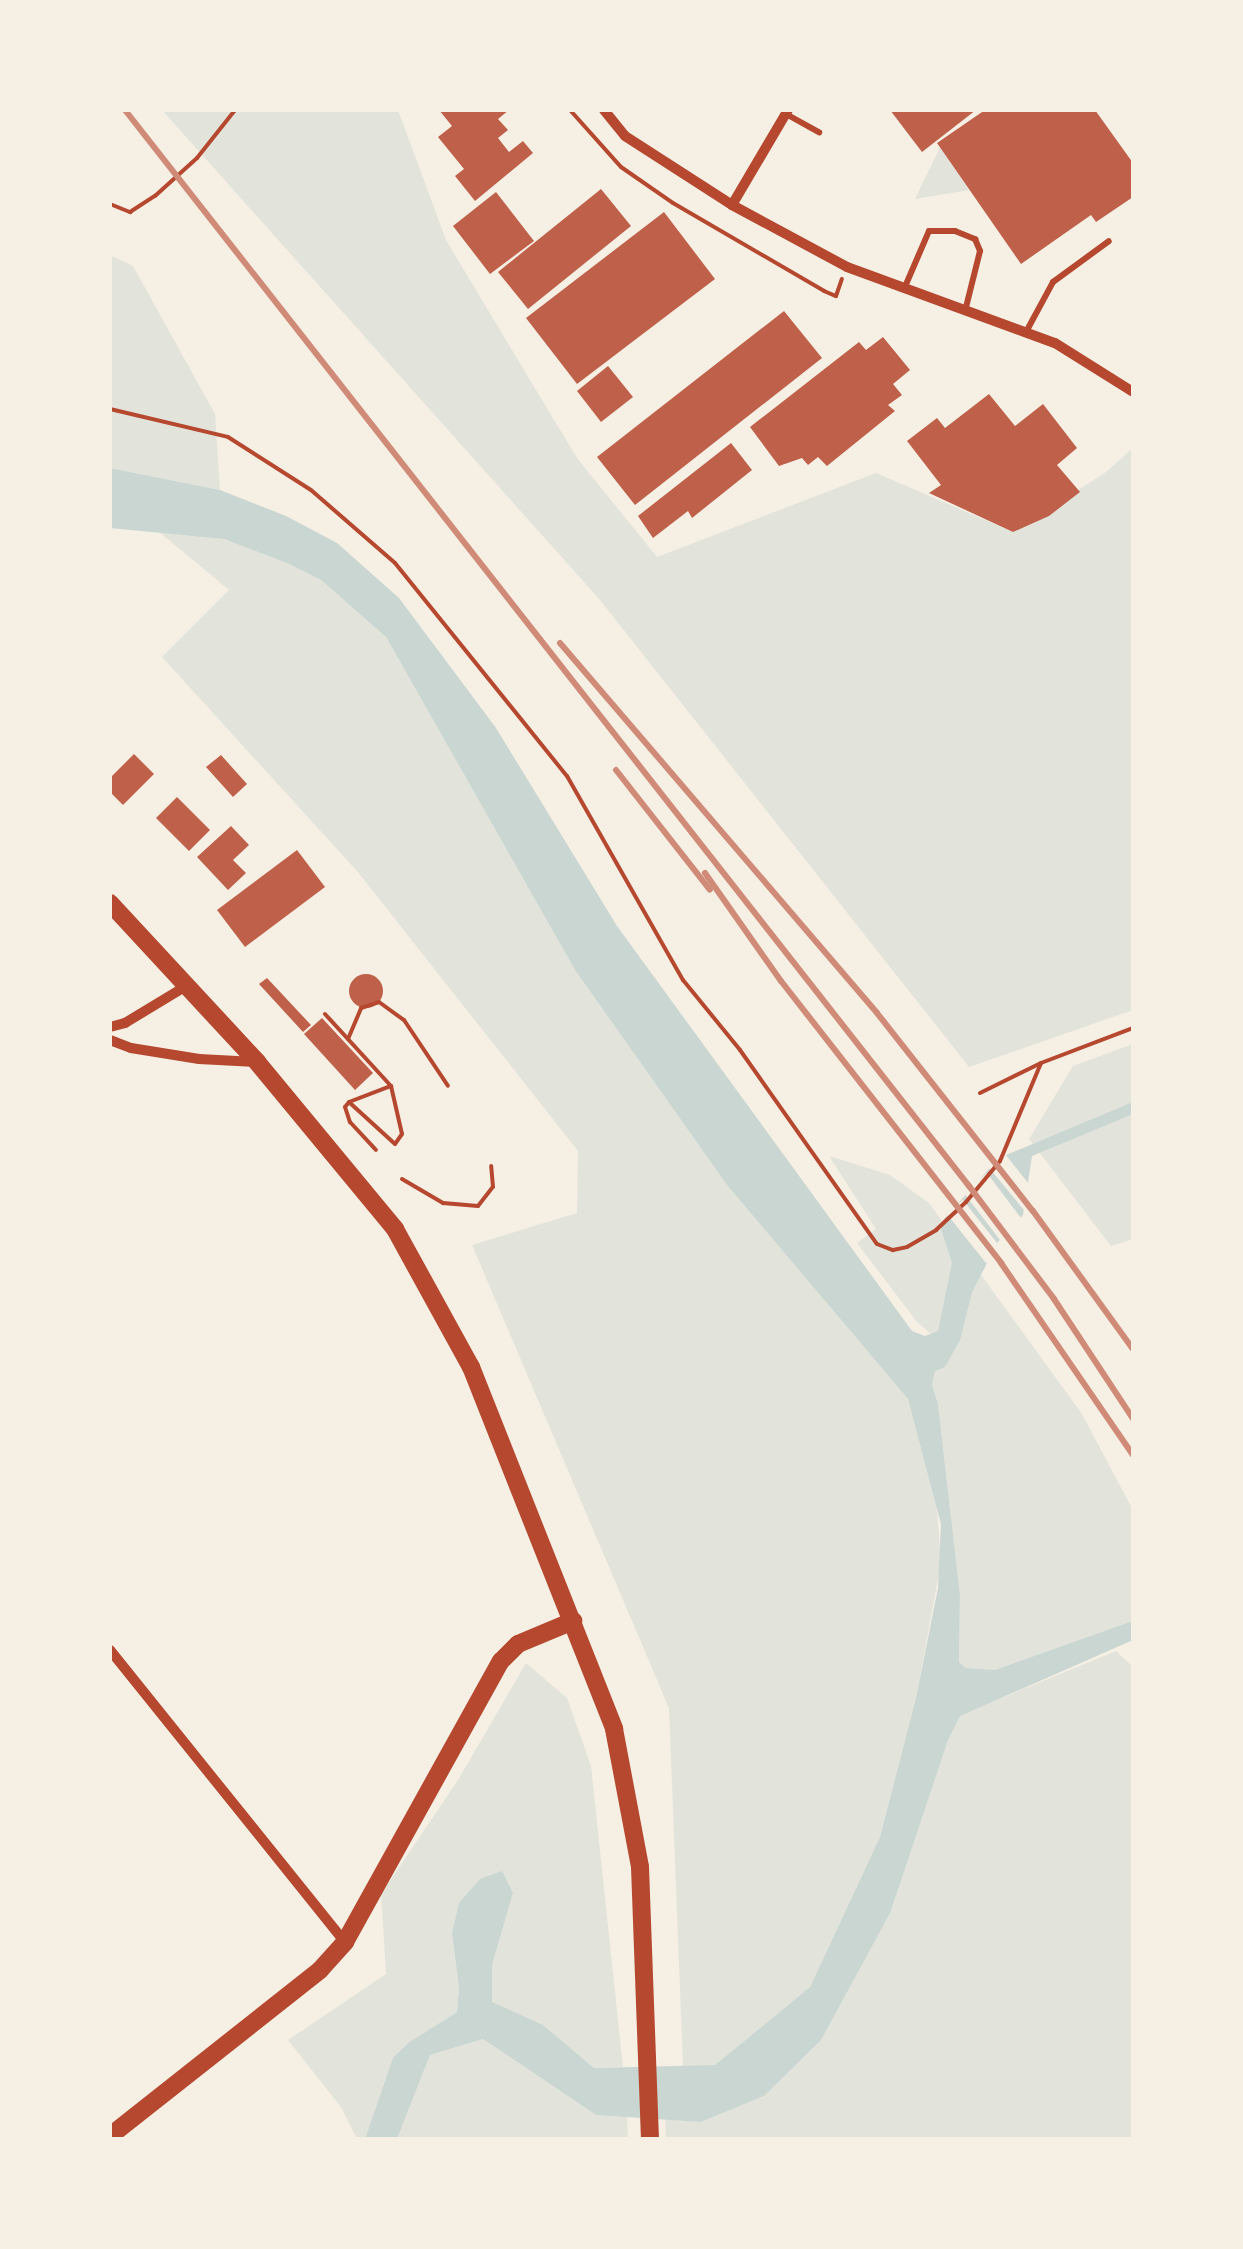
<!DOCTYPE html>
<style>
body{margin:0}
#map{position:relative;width:1243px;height:2249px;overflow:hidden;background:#f6efe4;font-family:"Space Grotesk",sans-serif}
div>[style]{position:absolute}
.green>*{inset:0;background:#e2e4dc}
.water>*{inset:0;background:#c9d6d2}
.pier>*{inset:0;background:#f6efe4}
.building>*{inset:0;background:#bf614a}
.round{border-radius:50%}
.path>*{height:4px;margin:-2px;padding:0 2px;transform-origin:2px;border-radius:2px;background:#b5482f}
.service>*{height:6px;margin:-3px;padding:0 3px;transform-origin:3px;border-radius:3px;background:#b5482f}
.minor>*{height:10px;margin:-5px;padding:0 5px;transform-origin:5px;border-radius:5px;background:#b5482f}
.tertiary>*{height:18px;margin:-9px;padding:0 9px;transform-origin:9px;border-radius:9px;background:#b5482f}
.rail>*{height:6px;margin:-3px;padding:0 3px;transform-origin:3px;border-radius:3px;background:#cf8b77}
span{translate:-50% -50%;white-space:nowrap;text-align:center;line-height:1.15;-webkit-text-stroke:10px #f6efe4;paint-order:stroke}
.frame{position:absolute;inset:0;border:112px solid #f6efe4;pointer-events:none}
</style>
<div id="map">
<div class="green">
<i style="clip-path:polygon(162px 110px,398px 110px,446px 240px,577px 458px,657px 557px,876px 473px,1013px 532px,1106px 472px,1133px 448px,1133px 1010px,969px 1067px,600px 600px)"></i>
<i style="clip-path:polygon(940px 147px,969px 190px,915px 199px)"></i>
<i style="clip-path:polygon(110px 255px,133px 266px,215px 414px,220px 490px,110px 468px)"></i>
<i style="clip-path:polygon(158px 531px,224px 539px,287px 563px,321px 580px,386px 637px,575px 970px,727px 1185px,908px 1399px,936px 1496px,941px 1562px,916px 1698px,880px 1837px,810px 1987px,715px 2065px,683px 2066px,669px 1708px,472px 1245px,577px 1213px,578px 1151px,357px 871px,162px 657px,229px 590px)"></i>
<i style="clip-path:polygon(1133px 1044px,1133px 1239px,1111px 1246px,1029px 1139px,1073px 1066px)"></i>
<i style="clip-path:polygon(829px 1156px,890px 1175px,929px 1203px,1082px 1414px,1133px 1510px,1133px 1624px,995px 1670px,966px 1668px,959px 1662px,960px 1595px,938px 1404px,932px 1385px,935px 1371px,950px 1351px,917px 1322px,857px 1243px,876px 1229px)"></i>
<i style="clip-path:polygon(1116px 1651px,1133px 1667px,1133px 2139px,666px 2139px,665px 2119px,701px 2122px,764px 2096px,960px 1715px)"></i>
<i style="clip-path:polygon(526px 1663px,567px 1698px,591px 1766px,623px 2067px,594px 2068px,543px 2025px,492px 2003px,492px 1965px,513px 1893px,452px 1934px,459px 1988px,457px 2012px,408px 2043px,394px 2058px,365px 2139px,357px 2139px,341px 2107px,288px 2040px,386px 1974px,381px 1894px,458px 1780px)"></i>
<i style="clip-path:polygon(483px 2039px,596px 2115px,627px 2117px,628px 2139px,397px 2139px,430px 2055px)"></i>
</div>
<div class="water">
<i style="clip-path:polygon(110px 468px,220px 490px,286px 516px,337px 543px,399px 598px,496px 728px,617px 926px,912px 1331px,925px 1336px,938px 1331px,952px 1263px,941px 1229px,944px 1219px,999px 1158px,1133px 1102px,1133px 1114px,1032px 1156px,1023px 1215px,998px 1242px,972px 1292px,960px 1340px,945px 1367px,935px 1371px,932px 1385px,938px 1404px,960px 1595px,959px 1662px,966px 1668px,995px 1670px,1133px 1621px,1133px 1640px,960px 1716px,948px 1740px,890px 1913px,821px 2040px,764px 2096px,701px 2122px,596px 2115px,483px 2039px,430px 2055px,397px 2139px,365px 2139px,393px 2058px,408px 2043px,457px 2012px,459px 1988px,452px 1934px,459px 1903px,480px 1879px,502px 1871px,513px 1893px,492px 1965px,492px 2002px,543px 2025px,594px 2068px,715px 2065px,810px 1987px,880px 1837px,916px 1698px,938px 1588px,941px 1524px,908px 1399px,727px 1185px,575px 970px,386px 637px,321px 580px,287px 563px,224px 539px,110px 528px)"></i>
</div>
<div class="pier">
<i style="clip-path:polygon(1002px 1150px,1032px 1188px,1028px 1215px,986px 1164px)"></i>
<i style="clip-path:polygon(987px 1173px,1024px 1222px,1003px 1244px,964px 1193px)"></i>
<i style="clip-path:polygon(963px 1200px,1001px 1248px,990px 1268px,946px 1213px)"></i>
</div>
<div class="building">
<i style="clip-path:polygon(439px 110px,509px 110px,498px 119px,508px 130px,498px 138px,509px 152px,523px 141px,533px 153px,475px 201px,455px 176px,464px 169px,438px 137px,452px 126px)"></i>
<i style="clip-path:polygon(890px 110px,976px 110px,922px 152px)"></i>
<i style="clip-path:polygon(985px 110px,1095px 110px,1133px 163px,1133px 197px,1096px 222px,1091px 215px,1021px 264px,937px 143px)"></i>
<i style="clip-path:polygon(601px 189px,631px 226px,528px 309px,498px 272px)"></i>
<i style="clip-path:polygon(496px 192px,534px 241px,490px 274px,453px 226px)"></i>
<i style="clip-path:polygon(664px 212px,715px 279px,577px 384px,526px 318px)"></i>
<i style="clip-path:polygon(784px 311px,822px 358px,635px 505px,597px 457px)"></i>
<i style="clip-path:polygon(883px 337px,910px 370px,893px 384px,902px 395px,888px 405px,895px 411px,827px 466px,818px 457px,808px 465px,802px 458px,779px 466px,750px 427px,859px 342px,866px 350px)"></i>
<i style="clip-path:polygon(608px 366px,633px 397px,601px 422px,577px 391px)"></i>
<i style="clip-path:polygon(989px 394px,1015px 426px,1043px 404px,1077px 448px,1057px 465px,1080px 492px,1049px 516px,1013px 532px,929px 493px,941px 485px,907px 441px,937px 418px,945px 428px)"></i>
<i style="clip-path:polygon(731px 443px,752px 470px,692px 518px,688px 511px,653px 538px,638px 516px)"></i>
<i style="clip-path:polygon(134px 754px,154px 774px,123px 805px,110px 792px,110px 778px)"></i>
<i style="clip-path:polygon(221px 755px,247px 784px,233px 797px,206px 767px)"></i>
<i style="clip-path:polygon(177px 797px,210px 830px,189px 851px,156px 818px)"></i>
<i style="clip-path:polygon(231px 826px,249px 845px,233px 860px,246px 873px,228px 890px,197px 857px)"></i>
<i style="clip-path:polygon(297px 850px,325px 887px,245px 947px,217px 910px)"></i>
<i class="round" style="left:349px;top:974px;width:34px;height:34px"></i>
<i style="clip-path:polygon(267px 978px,311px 1025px,303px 1032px,259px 984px)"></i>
<i style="clip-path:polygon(322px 1018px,373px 1073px,355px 1090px,304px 1034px)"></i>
</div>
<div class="path">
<i style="left:570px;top:110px;width:76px;rotate:48.2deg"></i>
<i style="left:621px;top:167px;width:63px;rotate:34.7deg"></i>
<i style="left:673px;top:203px;width:175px;rotate:30.2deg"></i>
<i style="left:824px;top:291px;width:13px;rotate:23deg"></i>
<i style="left:836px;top:296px;width:18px;rotate:-71deg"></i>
<i style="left:110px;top:204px;width:22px;rotate:22deg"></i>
<i style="left:130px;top:212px;width:30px;rotate:-33deg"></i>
<i style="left:155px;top:196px;width:57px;rotate:-42.1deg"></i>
<i style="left:197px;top:158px;width:61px;rotate:-51.6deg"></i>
<i style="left:110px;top:409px;width:121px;rotate:13.3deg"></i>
<i style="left:228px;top:437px;width:98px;rotate:32.6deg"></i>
<i style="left:311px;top:490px;width:111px;rotate:41deg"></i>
<i style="left:395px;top:563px;width:274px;rotate:51.1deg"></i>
<i style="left:567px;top:776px;width:235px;rotate:60.4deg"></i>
<i style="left:683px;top:980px;width:90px;rotate:50.8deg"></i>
<i style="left:740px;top:1050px;width:237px;rotate:54.8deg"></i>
<i style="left:877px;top:1244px;width:17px;rotate:21deg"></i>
<i style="left:893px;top:1250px;width:14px;rotate:-12deg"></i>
<i style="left:907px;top:1247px;width:34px;rotate:-30deg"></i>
<i style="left:936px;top:1230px;width:41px;rotate:-43deg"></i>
<i style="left:966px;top:1202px;width:53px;rotate:-50.3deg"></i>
<i style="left:1000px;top:1161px;width:106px;rotate:-67.3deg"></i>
<i style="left:325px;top:1014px;width:98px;rotate:47.5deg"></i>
<i style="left:391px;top:1086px;width:49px;rotate:77.1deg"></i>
<i style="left:402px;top:1134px;width:12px;rotate:125deg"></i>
<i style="left:395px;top:1144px;width:62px;rotate:-137.6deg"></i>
<i style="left:349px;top:1102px;width:45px;rotate:-20.9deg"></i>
<i style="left:348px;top:1039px;width:34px;rotate:-67deg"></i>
<i style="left:361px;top:1008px;width:19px;rotate:-18deg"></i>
<i style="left:379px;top:1002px;width:31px;rotate:36deg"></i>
<i style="left:404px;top:1020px;width:79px;rotate:56.3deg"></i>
<i style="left:980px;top:1093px;width:68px;rotate:-26.2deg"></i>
<i style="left:1041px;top:1063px;width:98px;rotate:-20.8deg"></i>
<i style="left:349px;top:1102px;width:6px;rotate:129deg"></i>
<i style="left:345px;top:1107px;width:16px;rotate:72deg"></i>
<i style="left:350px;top:1122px;width:38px;rotate:47deg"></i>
<i style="left:402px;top:1179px;width:48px;rotate:30.3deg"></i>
<i style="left:443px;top:1203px;width:35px;rotate:5deg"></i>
<i style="left:478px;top:1206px;width:24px;rotate:-52deg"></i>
<i style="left:493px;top:1187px;width:21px;rotate:-95deg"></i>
</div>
<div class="service">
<i style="left:786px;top:114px;width:38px;rotate:29deg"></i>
<i style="left:904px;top:289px;width:63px;rotate:-66.7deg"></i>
<i style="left:929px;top:231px;width:26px"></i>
<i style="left:955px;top:231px;width:22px;rotate:22deg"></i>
<i style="left:975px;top:239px;width:13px;rotate:67deg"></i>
<i style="left:980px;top:251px;width:62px;rotate:104deg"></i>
<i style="left:1026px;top:332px;width:57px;rotate:-61.6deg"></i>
<i style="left:1053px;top:282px;width:69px;rotate:-36.2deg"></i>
</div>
<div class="minor">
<i style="left:604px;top:110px;width:33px;rotate:51deg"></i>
<i style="left:625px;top:136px;width:127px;rotate:32.8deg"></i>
<i style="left:732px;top:205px;width:131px;rotate:28.3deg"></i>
<i style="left:847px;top:267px;width:221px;rotate:20.1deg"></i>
<i style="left:1055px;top:343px;width:92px;rotate:32.1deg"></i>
<i style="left:732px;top:205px;width:110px;rotate:-59.5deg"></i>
<i style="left:110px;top:1027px;width:16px;rotate:-15deg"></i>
<i style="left:125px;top:1023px;width:71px;rotate:-31.2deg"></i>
<i style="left:110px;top:1040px;width:22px;rotate:21deg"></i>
<i style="left:131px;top:1048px;width:69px;rotate:9.2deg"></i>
<i style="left:199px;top:1059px;width:57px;rotate:3deg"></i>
<i style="left:110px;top:1650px;width:375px;rotate:51.2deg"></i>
</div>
<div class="tertiary">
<i style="left:110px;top:903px;width:217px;rotate:47.2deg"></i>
<i style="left:257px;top:1062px;width:217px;rotate:50.4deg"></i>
<i style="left:395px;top:1229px;width:158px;rotate:61.2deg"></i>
<i style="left:471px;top:1367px;width:389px;rotate:68.4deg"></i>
<i style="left:614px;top:1729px;width:140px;rotate:79.3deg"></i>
<i style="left:640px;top:1867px;width:272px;rotate:87.9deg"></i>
<i style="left:110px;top:2136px;width:268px;rotate:-38.3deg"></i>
<i style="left:320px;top:1970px;width:38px;rotate:-48deg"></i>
<i style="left:345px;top:1942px;width:321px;rotate:-61deg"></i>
<i style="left:501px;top:1661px;width:24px;rotate:-45deg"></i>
<i style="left:518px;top:1644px;width:60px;rotate:-22.7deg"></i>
</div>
<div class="rail">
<i style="left:125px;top:110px;width:1368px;rotate:51.89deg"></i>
<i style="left:969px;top:1186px;width:141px;rotate:53deg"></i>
<i style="left:1054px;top:1299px;width:144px;rotate:56.6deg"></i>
<i style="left:560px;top:643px;width:487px;rotate:49.4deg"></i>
<i style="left:877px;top:1013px;width:252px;rotate:51.8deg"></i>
<i style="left:1033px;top:1211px;width:170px;rotate:54.1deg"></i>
<i style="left:616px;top:770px;width:152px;rotate:51.9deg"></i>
<i style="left:705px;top:873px;width:132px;rotate:54.9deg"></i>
<i style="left:781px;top:981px;width:358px;rotate:52deg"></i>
<i style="left:1001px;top:1263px;width:233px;rotate:55.5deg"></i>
</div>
<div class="frame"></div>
</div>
